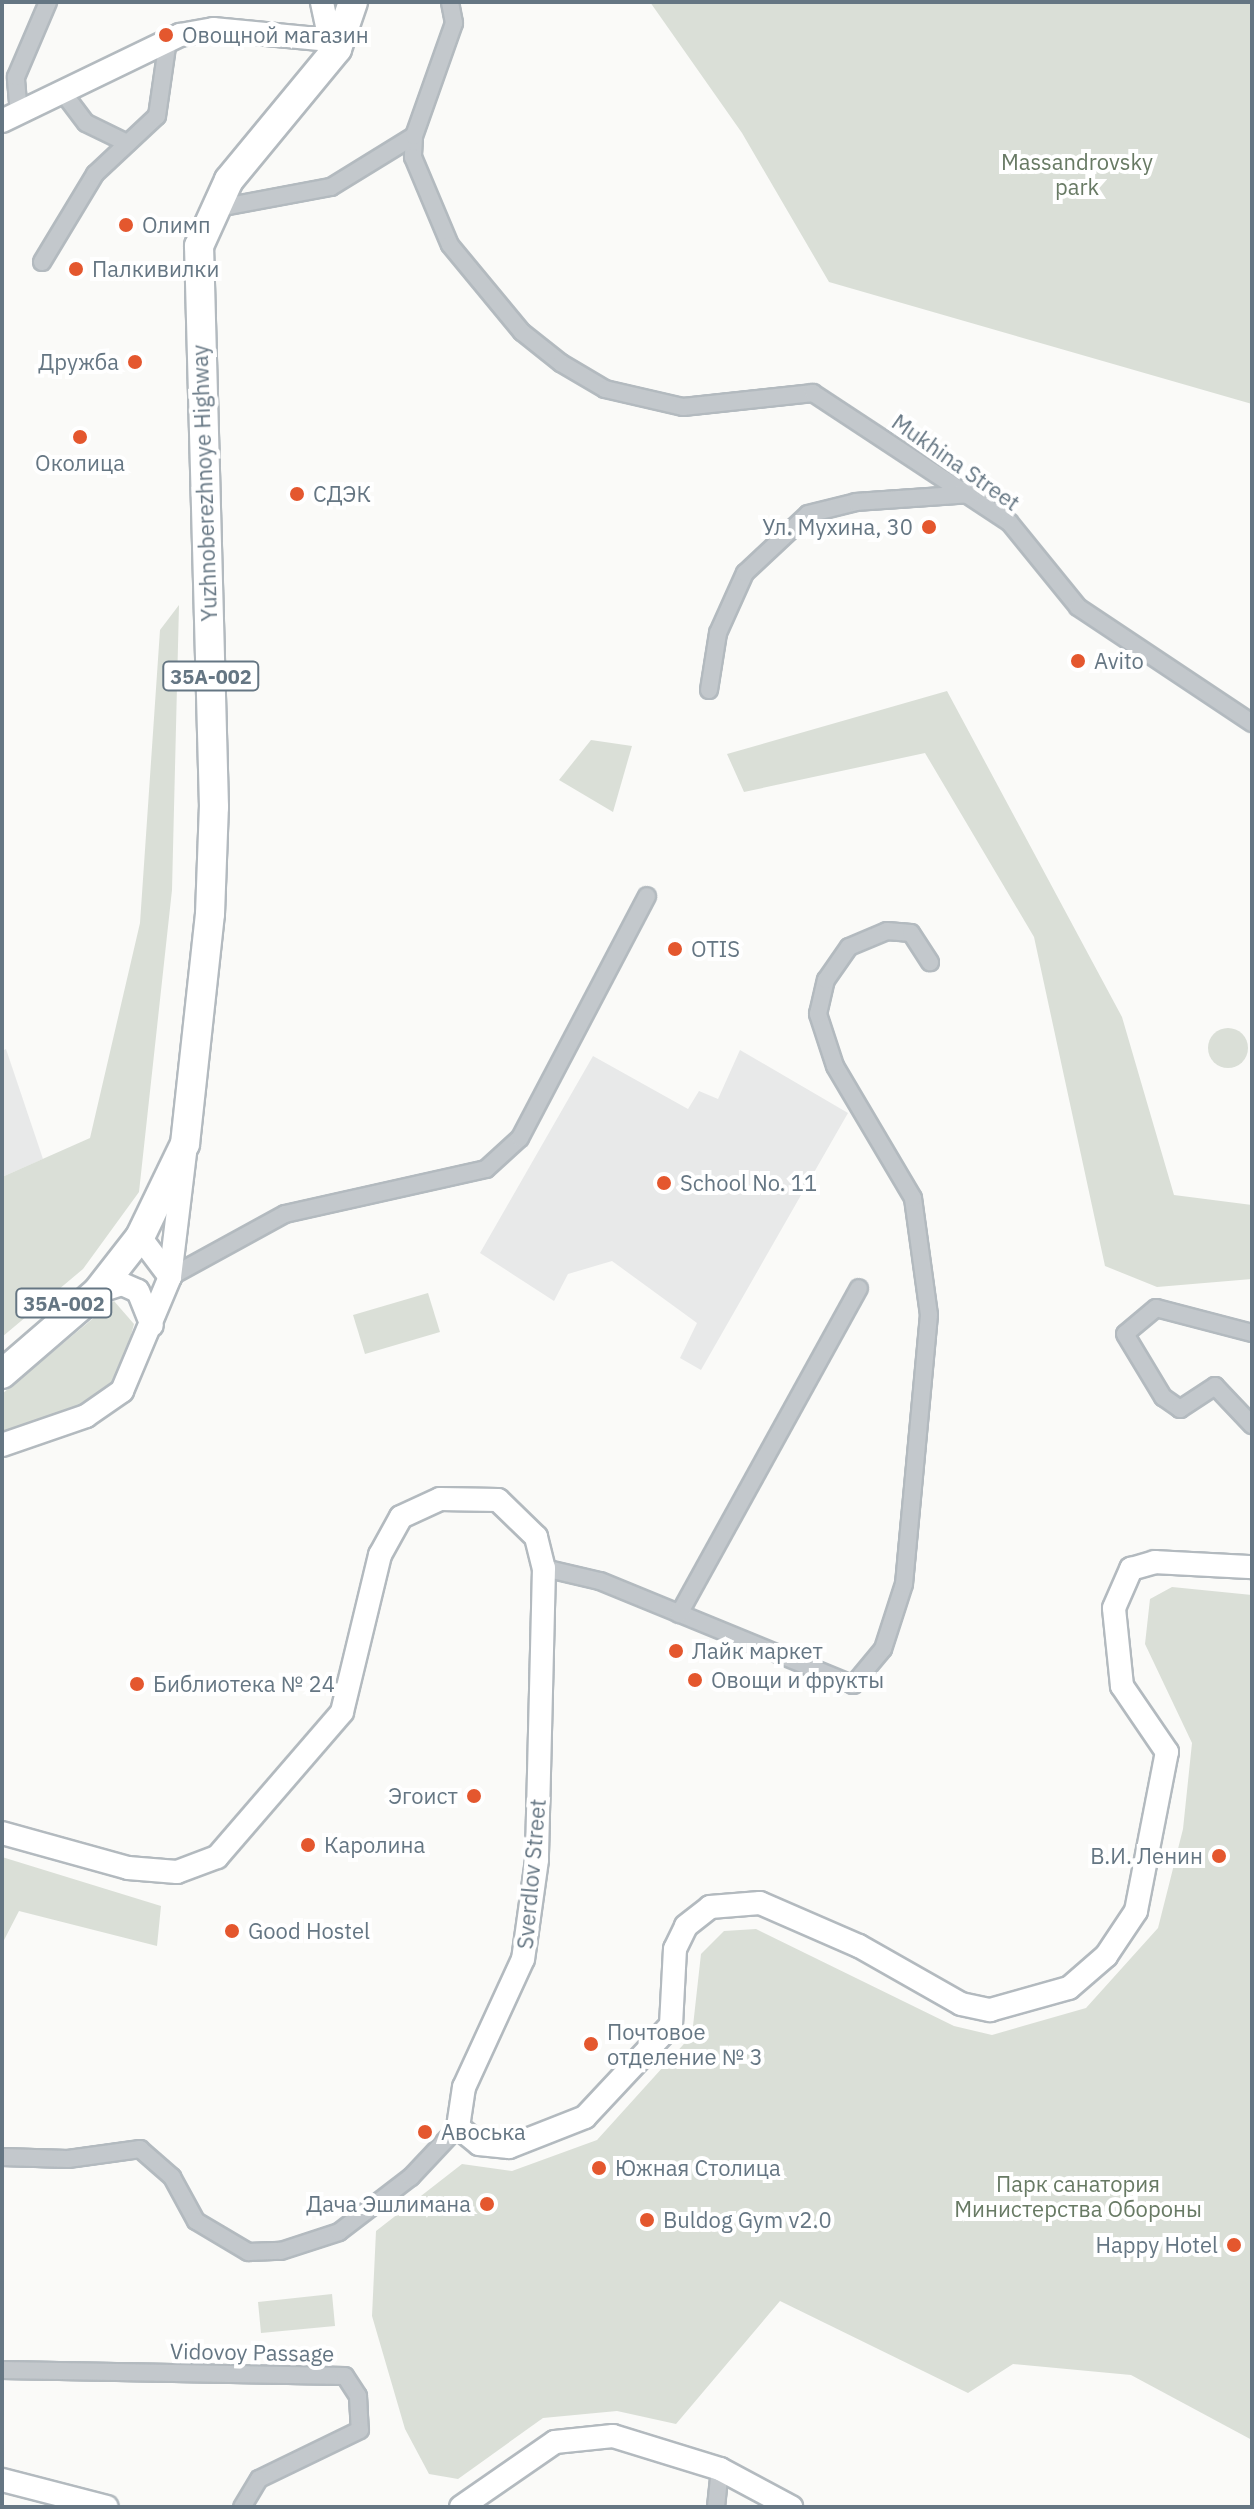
<!DOCTYPE html>
<meta charset="utf-8">
<style>
body{margin:0}
#map{position:relative;width:1254px;height:2509px;overflow:hidden;background:#fafaf8;font-family:"IBM Plex Sans",sans-serif}
div>[style]{position:absolute}
.built>*{inset:0;background:#e8e9e9}
.green>*{inset:0;background:#dadfd7}
.round{border-radius:50%}
.roads{filter:drop-shadow(2px 0 #b3babf) drop-shadow(-2px 0 #b3babf) drop-shadow(0 2px #b3babf) drop-shadow(0 -2px #b3babf)}
.street>*{height:16px;margin:-8px;padding:0 8px;transform-origin:8px;border-radius:8px;background:#c3c8cc}
.secondary>*{height:22px;margin:-11px;padding:0 11px;transform-origin:11px;border-radius:11px;background:#fff}
.highway>*{height:28px;margin:-14px;padding:0 14px;transform-origin:14px;border-radius:14px;background:#fff}
.dots>*{width:22px;height:22px;translate:-50% -50%;box-sizing:border-box;border:4px solid #fff;border-radius:50%}
span{translate:-50% -50%;white-space:nowrap;text-align:center;line-height:1.15;-webkit-text-stroke:8px #fff;paint-order:stroke}
.shield-label span{padding:2px 6px;background:#fff;border:2px solid;border-radius:6px;-webkit-text-stroke-width:0}
.shield-label{font-size:20px;color:#657683;font-weight:700}
.poi-label{font-size:22px;color:#657683}
.left{translate:0 -50%;text-align:left}
.right{translate:-100% -50%;text-align:right}
.park-label{font-size:22px;color:#687a64}
.street-label{font-size:22px;color:#657683}
.frame{position:absolute;inset:0;border:4px solid #657683;pointer-events:none}
</style>
<div id="map">
<div class="built">
<i style="clip-path:polygon(6px 1049px,43px 1159px,2px 1177px,2px 1051px)"></i>
<i style="clip-path:polygon(740px 1050px,848px 1113px,701px 1370px,680px 1358px,697px 1323px,612px 1261px,568px 1274px,554px 1301px,480px 1253px,593px 1056px,688px 1109px,699px 1091px,718px 1099px)"></i>
</div>
<div class="green">
<i style="clip-path:polygon(650px 2px,1252px 2px,1252px 404px,829px 282px,742px 133px)"></i>
<i style="clip-path:polygon(179px 605px,172px 890px,139px 1192px,83px 1269px,2px 1337px,2px 1177px,90px 1138px,140px 923px,160px 630px)"></i>
<i style="clip-path:polygon(947px 691px,1122px 1017px,1174px 1195px,1252px 1205px,1252px 1279px,1157px 1287px,1105px 1266px,1034px 937px,925px 753px,744px 792px,727px 754px)"></i>
<i style="clip-path:polygon(591px 740px,632px 746px,613px 812px,559px 780px)"></i>
<i class="round" style="left:1208px;top:1028px;width:40px;height:40px"></i>
<i style="clip-path:polygon(428px 1293px,440px 1332px,365px 1354px,353px 1315px)"></i>
<i style="clip-path:polygon(114px 1301px,134px 1324px,119px 1380px,106px 1395px,2px 1434px,2px 1394px)"></i>
<i style="clip-path:polygon(1172px 1587px,1252px 1595px,1252px 2440px,1131px 2375px,1013px 2364px,968px 2393px,780px 2301px,676px 2424px,617px 2411px,543px 2418px,458px 2479px,429px 2474px,405px 2429px,372px 2316px,376px 2231px,462px 2164px,512px 2171px,597px 2140px,692px 2035px,701px 1954px,724px 1931px,756px 1929px,954px 2026px,992px 2035px,1086px 2008px,1158px 1928px,1183px 1829px,1192px 1743px,1145px 1644px,1150px 1599px)"></i>
<i style="clip-path:polygon(2px 1857px,161px 1906px,157px 1946px,19px 1911px,2px 1944px)"></i>
<i style="clip-path:polygon(332px 2294px,335px 2326px,261px 2333px,258px 2302px)"></i>
</div>
<div class="roads">
<div class="street">
<i style="left:64px;top:94px;width:36px;rotate:53deg"></i>
<i style="left:86px;top:123px;width:46px;rotate:26deg"></i>
<i style="left:19px;top:114px;width:37px;rotate:-95deg"></i>
<i style="left:16px;top:77px;width:82px;rotate:-66.9deg"></i>
<i style="left:414px;top:136px;width:21px;rotate:93deg"></i>
<i style="left:413px;top:157px;width:95px;rotate:67.2deg"></i>
<i style="left:450px;top:245px;width:113px;rotate:50.4deg"></i>
<i style="left:522px;top:332px;width:50px;rotate:38.5deg"></i>
<i style="left:561px;top:363px;width:51px;rotate:30.6deg"></i>
<i style="left:605px;top:389px;width:80px;rotate:13deg"></i>
<i style="left:683px;top:407px;width:131px;rotate:-6.1deg"></i>
<i style="left:813px;top:393px;width:235px;rotate:33.4deg"></i>
<i style="left:1009px;top:522px;width:109px;rotate:50.9deg"></i>
<i style="left:1078px;top:607px;width:209px;rotate:33.7deg"></i>
<i style="left:213px;top:209px;width:120px;rotate:-10.6deg"></i>
<i style="left:331px;top:187px;width:97px;rotate:-31.6deg"></i>
<i style="left:414px;top:136px;width:120px;rotate:-70.5deg"></i>
<i style="left:454px;top:23px;width:21px;rotate:-101deg"></i>
<i style="left:42px;top:262px;width:103px;rotate:-58.9deg"></i>
<i style="left:95px;top:174px;width:85px;rotate:-43.1deg"></i>
<i style="left:157px;top:116px;width:77px;rotate:-81.8deg"></i>
<i style="left:709px;top:690px;width:58px;rotate:-81deg"></i>
<i style="left:718px;top:633px;width:66px;rotate:-65.8deg"></i>
<i style="left:745px;top:573px;width:86px;rotate:-43.1deg"></i>
<i style="left:808px;top:514px;width:49px;rotate:-14deg"></i>
<i style="left:856px;top:502px;width:115px;rotate:-4deg"></i>
<i style="left:170px;top:1277px;width:131px;rotate:-28.7deg"></i>
<i style="left:285px;top:1214px;width:206px;rotate:-12.6deg"></i>
<i style="left:486px;top:1169px;width:46px;rotate:-42.4deg"></i>
<i style="left:520px;top:1138px;width:273px;rotate:-62.3deg"></i>
<i style="left:1252px;top:1333px;width:99px;rotate:-165.4deg"></i>
<i style="left:1156px;top:1308px;width:40px;rotate:140deg"></i>
<i style="left:1125px;top:1334px;width:74px;rotate:58.9deg"></i>
<i style="left:1163px;top:1397px;width:21px;rotate:35deg"></i>
<i style="left:1180px;top:1409px;width:42px;rotate:-33.3deg"></i>
<i style="left:1215px;top:1386px;width:54px;rotate:46.5deg"></i>
<i style="left:544px;top:1568px;width:57px;rotate:13.1deg"></i>
<i style="left:600px;top:1581px;width:274px;rotate:22.3deg"></i>
<i style="left:853px;top:1685px;width:47px;rotate:-50.2deg"></i>
<i style="left:883px;top:1649px;width:68px;rotate:-72.1deg"></i>
<i style="left:904px;top:1584px;width:270px;rotate:-84.7deg"></i>
<i style="left:929px;top:1315px;width:118px;rotate:-97.8deg"></i>
<i style="left:913px;top:1198px;width:153px;rotate:-120.6deg"></i>
<i style="left:835px;top:1066px;width:55px;rotate:-108.1deg"></i>
<i style="left:818px;top:1014px;width:35px;rotate:-77deg"></i>
<i style="left:826px;top:980px;width:40px;rotate:-55.1deg"></i>
<i style="left:849px;top:947px;width:41px;rotate:-22.8deg"></i>
<i style="left:887px;top:931px;width:24px;rotate:5deg"></i>
<i style="left:911px;top:933px;width:35px;rotate:57deg"></i>
<i style="left:679px;top:1614px;width:372px;rotate:-61.1deg"></i>
<i style="left:2px;top:2157px;width:66px;rotate:1.7deg"></i>
<i style="left:68px;top:2159px;width:73px;rotate:-7.9deg"></i>
<i style="left:140px;top:2149px;width:43px;rotate:41.2deg"></i>
<i style="left:172px;top:2177px;width:50px;rotate:61.4deg"></i>
<i style="left:196px;top:2221px;width:61px;rotate:30.8deg"></i>
<i style="left:248px;top:2252px;width:33px;rotate:-2deg"></i>
<i style="left:281px;top:2251px;width:61px;rotate:-18.1deg"></i>
<i style="left:339px;top:2232px;width:91px;rotate:-37.4deg"></i>
<i style="left:411px;top:2177px;width:69px;rotate:-46.8deg"></i>
<i style="left:2px;top:2370px;width:343px;rotate:1deg"></i>
<i style="left:345px;top:2376px;width:24px;rotate:57deg"></i>
<i style="left:358px;top:2396px;width:34px;rotate:87deg"></i>
<i style="left:360px;top:2430px;width:112px;rotate:154.1deg"></i>
<i style="left:259px;top:2479px;width:33px;rotate:121deg"></i>
<i style="left:716px;top:2507px;width:38px;rotate:-84deg"></i>
</div>
<div class="secondary">
<i style="left:2px;top:121px;width:198px;rotate:-25.8deg"></i>
<i style="left:180px;top:35px;width:34px;rotate:-10deg"></i>
<i style="left:213px;top:29px;width:118px;rotate:5.4deg"></i>
<i style="left:330px;top:40px;width:39px;rotate:-102deg"></i>
<i style="left:140px;top:1237px;width:50px;rotate:53.1deg"></i>
<i style="left:97px;top:1292px;width:26px;rotate:-18deg"></i>
<i style="left:122px;top:1284px;width:17px;rotate:24deg"></i>
<i style="left:138px;top:1291px;width:37px;rotate:68deg"></i>
<i style="left:2px;top:1445px;width:89px;rotate:-19deg"></i>
<i style="left:86px;top:1416px;width:44px;rotate:-34.8deg"></i>
<i style="left:122px;top:1391px;width:124px;rotate:-67.2deg"></i>
<i style="left:170px;top:1277px;width:125px;rotate:-83.1deg"></i>
<i style="left:2px;top:1833px;width:131px;rotate:15.5deg"></i>
<i style="left:128px;top:1868px;width:49px;rotate:4.7deg"></i>
<i style="left:177px;top:1872px;width:43px;rotate:-20.6deg"></i>
<i style="left:217px;top:1857px;width:191px;rotate:-49.2deg"></i>
<i style="left:342px;top:1712px;width:162px;rotate:-76.4deg"></i>
<i style="left:380px;top:1555px;width:43px;rotate:-61.1deg"></i>
<i style="left:401px;top:1517px;width:43px;rotate:-24.8deg"></i>
<i style="left:440px;top:1499px;width:58px;rotate:1deg"></i>
<i style="left:498px;top:1500px;width:53px;rotate:44.2deg"></i>
<i style="left:536px;top:1537px;width:32px;rotate:76deg"></i>
<i style="left:544px;top:1568px;width:292px;rotate:91.4deg"></i>
<i style="left:537px;top:1860px;width:100px;rotate:98deg"></i>
<i style="left:523px;top:1959px;width:141px;rotate:114.7deg"></i>
<i style="left:464px;top:2087px;width:40px;rotate:98.5deg"></i>
<i style="left:458px;top:2127px;width:27px;rotate:39deg"></i>
<i style="left:479px;top:2144px;width:30px;rotate:6deg"></i>
<i style="left:509px;top:2147px;width:82px;rotate:-21.5deg"></i>
<i style="left:585px;top:2117px;width:126px;rotate:-46.9deg"></i>
<i style="left:671px;top:2025px;width:76px;rotate:-87deg"></i>
<i style="left:675px;top:1949px;width:25px;rotate:-64deg"></i>
<i style="left:686px;top:1926px;width:31px;rotate:-38deg"></i>
<i style="left:710px;top:1907px;width:50px;rotate:-4.6deg"></i>
<i style="left:760px;top:1903px;width:108px;rotate:23.5deg"></i>
<i style="left:859px;top:1946px;width:117px;rotate:29.6deg"></i>
<i style="left:961px;top:2004px;width:30px;rotate:12deg"></i>
<i style="left:990px;top:2010px;width:82px;rotate:-15.6deg"></i>
<i style="left:1069px;top:1988px;width:49px;rotate:-40.9deg"></i>
<i style="left:1106px;top:1956px;width:54px;rotate:-56.3deg"></i>
<i style="left:1136px;top:1911px;width:162px;rotate:-79deg"></i>
<i style="left:1167px;top:1752px;width:80px;rotate:-124.3deg"></i>
<i style="left:1122px;top:1686px;width:78px;rotate:-95.9deg"></i>
<i style="left:1114px;top:1608px;width:43px;rotate:-66.4deg"></i>
<i style="left:1131px;top:1569px;width:25px;rotate:-16deg"></i>
<i style="left:1155px;top:1562px;width:97px;rotate:3deg"></i>
<i style="left:2px;top:2480px;width:108px;rotate:14.4deg"></i>
<i style="left:461px;top:2507px;width:114px;rotate:-34.7deg"></i>
<i style="left:555px;top:2442px;width:58px;rotate:-5.9deg"></i>
<i style="left:613px;top:2436px;width:112px;rotate:17.1deg"></i>
<i style="left:720px;top:2469px;width:81px;rotate:28.2deg"></i>
</div>
<div class="highway">
<i style="left:2px;top:1374px;width:125px;rotate:-40.8deg"></i>
<i style="left:97px;top:1292px;width:70px;rotate:-52deg"></i>
<i style="left:140px;top:1237px;width:103px;rotate:-64.2deg"></i>
<i style="left:185px;top:1144px;width:231px;rotate:-83.8deg"></i>
<i style="left:210px;top:914px;width:107px;rotate:-87.9deg"></i>
<i style="left:214px;top:807px;width:561px;rotate:-91.53deg"></i>
<i style="left:199px;top:246px;width:72px;rotate:-65.6deg"></i>
<i style="left:229px;top:180px;width:170px;rotate:-50.5deg"></i>
<i style="left:337px;top:49px;width:50px;rotate:-71.2deg"></i>
</div>
</div>
<div class="dots">
<i style="left:166px;top:35px;background:#e4572e"></i>
<i style="left:126px;top:225px;background:#e4572e"></i>
<i style="left:76px;top:269px;background:#e4572e"></i>
<i style="left:135px;top:362px;background:#e4572e"></i>
<i style="left:80px;top:437px;background:#e4572e"></i>
<i style="left:297px;top:494px;background:#e4572e"></i>
<i style="left:929px;top:527px;background:#e4572e"></i>
<i style="left:1078px;top:661px;background:#e4572e"></i>
<i style="left:675px;top:949px;background:#e4572e"></i>
<i style="left:664px;top:1183px;background:#e4572e"></i>
<i style="left:676px;top:1651px;background:#e4572e"></i>
<i style="left:695px;top:1680px;background:#e4572e"></i>
<i style="left:137px;top:1684px;background:#e4572e"></i>
<i style="left:474px;top:1796px;background:#e4572e"></i>
<i style="left:308px;top:1845px;background:#e4572e"></i>
<i style="left:1219px;top:1856px;background:#e4572e"></i>
<i style="left:232px;top:1931px;background:#e4572e"></i>
<i style="left:591px;top:2044px;background:#e4572e"></i>
<i style="left:425px;top:2132px;background:#e4572e"></i>
<i style="left:599px;top:2168px;background:#e4572e"></i>
<i style="left:487px;top:2204px;background:#e4572e"></i>
<i style="left:647px;top:2220px;background:#e4572e"></i>
<i style="left:1234px;top:2245px;background:#e4572e"></i>
</div>
<div class="shield-label">
<span style="left:211px;top:676px">35А-002</span>
<span style="left:64px;top:1303px">35А-002</span>
</div>
<div class="poi-label">
<span class="left" style="left:182px;top:35px">Овощной магазин</span>
<span class="left" style="left:142px;top:225px">Олимп</span>
<span class="left" style="left:92px;top:269px">Палкивилки</span>
<span class="right" style="left:119px;top:362px">Дружба</span>
<span style="left:80px;top:463px">Околица</span>
<span class="left" style="left:313px;top:494px">СДЭК</span>
<span class="right" style="left:913px;top:527px">Ул. Мухина, 30</span>
<span class="left" style="left:1094px;top:661px">Avito</span>
<span class="left" style="left:691px;top:949px">OTIS</span>
<span class="left" style="left:680px;top:1183px">School No. 11</span>
<span class="left" style="left:692px;top:1651px">Лайк маркет</span>
<span class="left" style="left:711px;top:1680px">Овощи и фрукты</span>
<span class="left" style="left:153px;top:1684px">Библиотека № 24</span>
<span class="right" style="left:458px;top:1796px">Эгоист</span>
<span class="left" style="left:324px;top:1845px">Каролина</span>
<span class="right" style="left:1203px;top:1856px">В.И. Ленин</span>
<span class="left" style="left:248px;top:1931px">Good Hostel</span>
<span class="left" style="left:607px;top:2044px">Почтовое<br>отделение № 3</span>
<span class="left" style="left:441px;top:2132px">Авоська</span>
<span class="left" style="left:615px;top:2168px">Южная Столица</span>
<span class="right" style="left:471px;top:2204px">Дача Эшлимана</span>
<span class="left" style="left:663px;top:2220px">Buldog Gym v2.0</span>
<span class="right" style="left:1218px;top:2245px">Happy Hotel</span>
</div>
<div class="park-label">
<span style="left:1077px;top:174px">Massandrovsky<br>park</span>
<span style="left:1078px;top:2196px">Парк санатория<br>Министерства Обороны</span>
</div>
<div class="street-label">
<span style="left:956px;top:462px;rotate:35deg">Mukhina Street</span>
<span style="left:204px;top:483px;rotate:-92deg">Yuzhnoberezhnoye Highway</span>
<span style="left:531px;top:1874px;rotate:-85deg">Sverdlov Street</span>
<span style="left:252px;top:2352px;rotate:1deg">Vidovoy Passage</span>
</div>
<div class="frame"></div>
</div>
